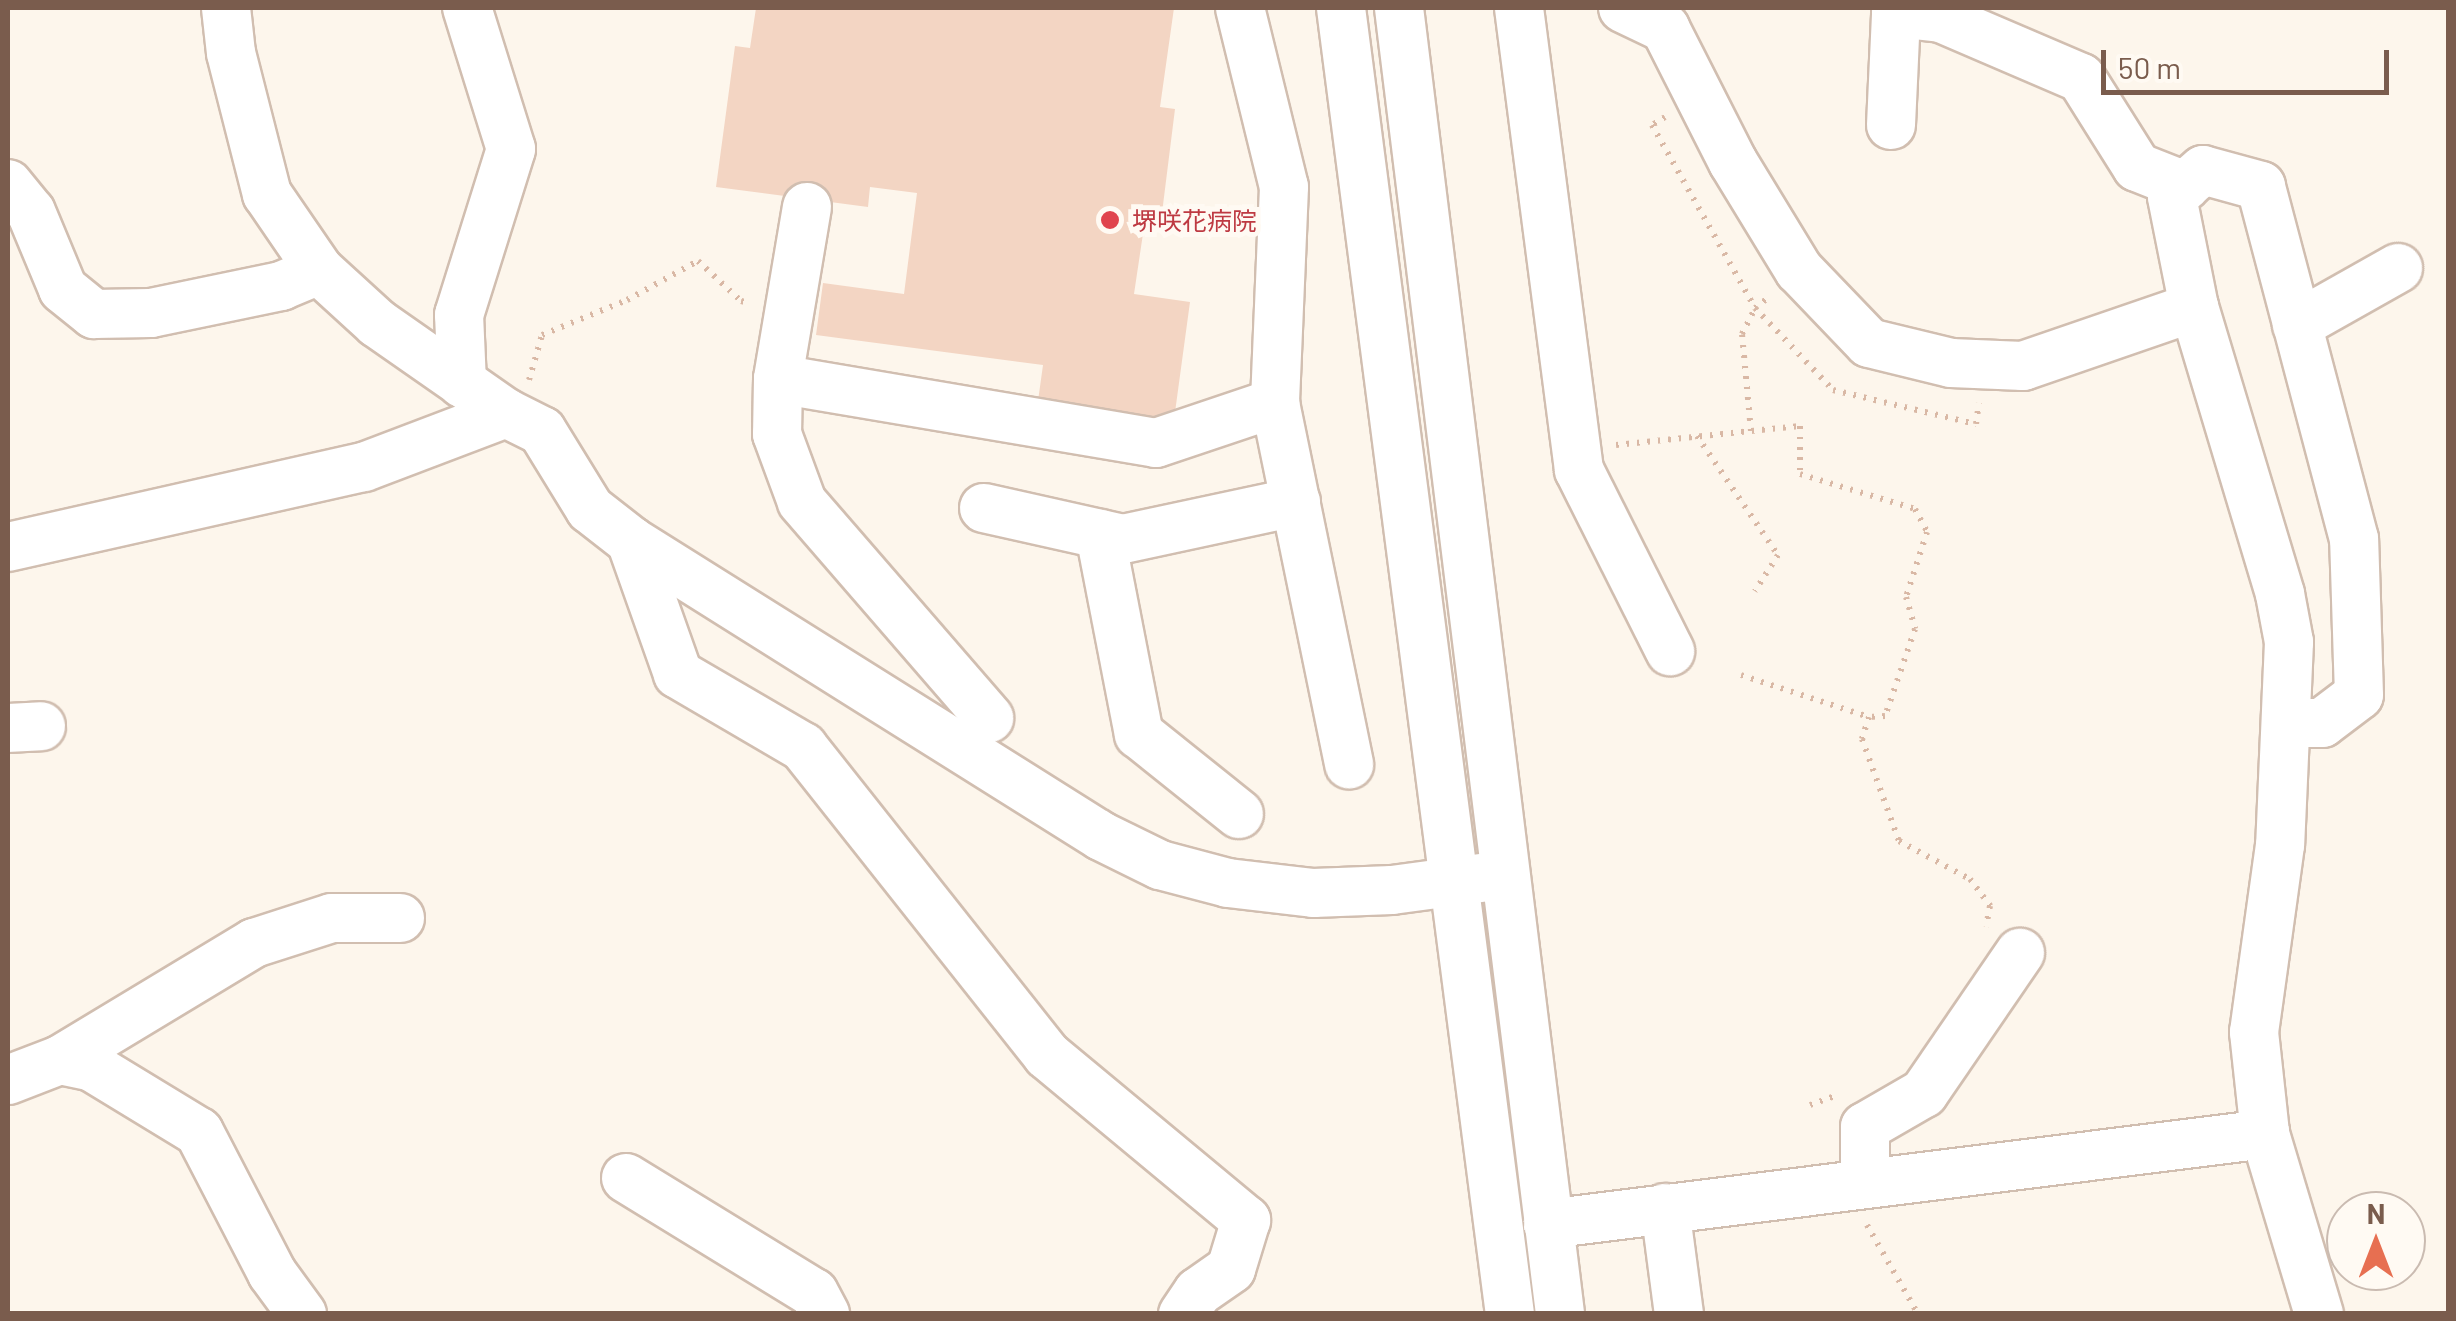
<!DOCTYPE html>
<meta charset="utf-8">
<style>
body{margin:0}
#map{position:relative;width:2456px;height:1321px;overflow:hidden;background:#fdf6ec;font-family:Barlow,"Noto Sans JP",sans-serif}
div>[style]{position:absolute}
.building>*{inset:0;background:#f3d5c3}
.path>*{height:6px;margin-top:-3px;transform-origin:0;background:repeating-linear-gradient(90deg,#d9b8a5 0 2.5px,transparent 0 10.5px)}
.roads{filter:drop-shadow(2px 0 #d1beb0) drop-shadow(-2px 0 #d1beb0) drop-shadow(0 2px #d1beb0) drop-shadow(0 -2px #d1beb0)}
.minor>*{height:48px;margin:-24px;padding:0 24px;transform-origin:24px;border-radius:24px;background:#fff}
.dots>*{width:28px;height:28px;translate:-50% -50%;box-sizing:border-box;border:5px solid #fffaf3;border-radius:50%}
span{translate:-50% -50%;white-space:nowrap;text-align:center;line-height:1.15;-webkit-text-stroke:10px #fffaf3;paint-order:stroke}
.health-label{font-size:25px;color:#be3a42}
.left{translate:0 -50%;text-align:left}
.frame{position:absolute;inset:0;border:10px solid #7a5c4d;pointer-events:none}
.north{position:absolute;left:2326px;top:1191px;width:100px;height:100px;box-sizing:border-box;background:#fffaf3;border:2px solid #cabbb1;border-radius:50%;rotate:0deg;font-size:28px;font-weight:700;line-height:40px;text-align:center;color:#7a5c4d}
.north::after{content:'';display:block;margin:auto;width:35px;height:45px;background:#e76f51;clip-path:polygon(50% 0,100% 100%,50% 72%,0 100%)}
.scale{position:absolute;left:2101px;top:50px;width:288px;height:45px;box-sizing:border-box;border:5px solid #7a5c4d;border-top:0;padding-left:12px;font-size:30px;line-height:35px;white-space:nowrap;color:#7a5c4d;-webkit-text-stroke:8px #fffaf3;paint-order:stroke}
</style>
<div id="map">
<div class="building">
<i style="clip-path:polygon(756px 8px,1174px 8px,1160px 107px,1175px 109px,1160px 229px,1144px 227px,1134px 294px,1190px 302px,1173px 427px,1037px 408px,1043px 365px,816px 335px,823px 283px,904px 294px,917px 193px,870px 187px,868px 207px,716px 187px,735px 46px,750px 48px)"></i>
</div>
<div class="path">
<i style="left:1665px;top:117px;width:15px;rotate:148deg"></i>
<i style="left:1652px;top:125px;width:210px;rotate:60.6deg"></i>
<i style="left:1755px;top:308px;width:113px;rotate:46.4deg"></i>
<i style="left:1833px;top:390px;width:147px;rotate:13.4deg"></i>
<i style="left:1976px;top:424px;width:21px;rotate:-82deg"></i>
<i style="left:529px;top:380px;width:47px;rotate:-73.9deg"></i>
<i style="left:542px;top:335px;width:92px;rotate:-22.4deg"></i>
<i style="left:627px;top:300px;width:81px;rotate:-28.8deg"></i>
<i style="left:698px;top:261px;width:59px;rotate:42.9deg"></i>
<i style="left:741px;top:301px;width:9px;rotate:13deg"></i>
<i style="left:1751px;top:431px;width:97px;rotate:-95.3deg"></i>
<i style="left:1742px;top:334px;width:29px;rotate:-63deg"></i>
<i style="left:1755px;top:308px;width:18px;rotate:-38deg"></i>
<i style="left:1697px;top:436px;width:144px;rotate:55.8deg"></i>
<i style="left:1778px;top:555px;width:43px;rotate:122.6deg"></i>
<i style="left:1616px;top:445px;width:185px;rotate:-5.9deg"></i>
<i style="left:1800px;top:426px;width:48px;rotate:90deg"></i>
<i style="left:1800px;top:474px;width:120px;rotate:16.9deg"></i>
<i style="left:1915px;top:509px;width:26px;rotate:62deg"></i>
<i style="left:1927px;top:532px;width:68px;rotate:107.9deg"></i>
<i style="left:1906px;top:597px;width:33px;rotate:74deg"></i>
<i style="left:1915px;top:629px;width:92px;rotate:109deg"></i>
<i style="left:1885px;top:716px;width:16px;rotate:176deg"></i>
<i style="left:1741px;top:675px;width:135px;rotate:18.2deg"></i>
<i style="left:1869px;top:717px;width:23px;rotate:108deg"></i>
<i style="left:1862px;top:739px;width:109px;rotate:70.1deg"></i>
<i style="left:1899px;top:841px;width:81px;rotate:28.2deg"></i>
<i style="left:1970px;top:879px;width:34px;rotate:53deg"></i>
<i style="left:1990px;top:906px;width:21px;rotate:101deg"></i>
<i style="left:1810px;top:1105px;width:29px;rotate:-20deg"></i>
<i style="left:1867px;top:1225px;width:103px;rotate:60.2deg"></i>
</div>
<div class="roads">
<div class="minor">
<i style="left:226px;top:8px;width:45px;rotate:83.7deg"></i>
<i style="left:231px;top:53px;width:146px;rotate:75.7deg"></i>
<i style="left:267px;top:194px;width:92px;rotate:55.6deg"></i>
<i style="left:1240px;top:8px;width:184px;rotate:76.2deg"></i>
<i style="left:1284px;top:187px;width:216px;rotate:92.4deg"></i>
<i style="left:1275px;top:403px;width:369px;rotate:78.4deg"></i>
<i style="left:1341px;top:8px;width:1317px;rotate:82.63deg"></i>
<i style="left:1399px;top:8px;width:1316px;rotate:82.97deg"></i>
<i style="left:1519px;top:8px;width:466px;rotate:82.6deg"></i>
<i style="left:1579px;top:470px;width:203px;rotate:63.3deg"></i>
<i style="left:1623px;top:8px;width:47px;rotate:25.5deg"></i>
<i style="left:1665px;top:28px;width:150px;rotate:63.1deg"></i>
<i style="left:1733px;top:162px;width:127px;rotate:58.6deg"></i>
<i style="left:1799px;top:270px;width:101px;rotate:46.2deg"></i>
<i style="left:1869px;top:343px;width:84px;rotate:13.7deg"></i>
<i style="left:1951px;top:363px;width:72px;rotate:2.4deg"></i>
<i style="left:2023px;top:366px;width:181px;rotate:-19deg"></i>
<i style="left:1891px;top:125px;width:112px;rotate:-87.4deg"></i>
<i style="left:1896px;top:13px;width:45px;rotate:6.3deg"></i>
<i style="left:1941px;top:18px;width:152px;rotate:23.2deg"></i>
<i style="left:2081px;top:78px;width:105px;rotate:57.8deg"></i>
<i style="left:2137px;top:167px;width:52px;rotate:21.6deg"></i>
<i style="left:8px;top:184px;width:36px;rotate:51deg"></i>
<i style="left:31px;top:212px;width:83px;rotate:67.4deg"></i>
<i style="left:63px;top:289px;width:40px;rotate:39deg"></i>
<i style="left:94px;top:314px;width:57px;rotate:-1deg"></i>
<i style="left:151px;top:313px;width:133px;rotate:-11.7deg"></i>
<i style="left:281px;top:286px;width:41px;rotate:-22.8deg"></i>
<i style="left:319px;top:270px;width:79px;rotate:42.4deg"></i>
<i style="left:377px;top:323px;width:157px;rotate:34.9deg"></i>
<i style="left:506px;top:413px;width:40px;rotate:26.6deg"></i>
<i style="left:542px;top:431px;width:92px;rotate:58.4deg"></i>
<i style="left:590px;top:509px;width:52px;rotate:38deg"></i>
<i style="left:631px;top:541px;width:555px;rotate:32.11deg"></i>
<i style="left:1101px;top:836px;width:66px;rotate:26.2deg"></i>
<i style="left:1160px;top:865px;width:70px;rotate:14.8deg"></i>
<i style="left:1228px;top:883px;width:86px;rotate:6.7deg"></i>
<i style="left:1313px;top:893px;width:79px;rotate:-2.2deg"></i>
<i style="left:1392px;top:890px;width:112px;rotate:-7.7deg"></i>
<i style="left:807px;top:207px;width:174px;rotate:99.6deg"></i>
<i style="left:778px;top:379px;width:55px;rotate:91deg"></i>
<i style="left:777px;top:434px;width:72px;rotate:69.8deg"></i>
<i style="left:802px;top:502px;width:286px;rotate:49.1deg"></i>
<i style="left:2297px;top:325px;width:116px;rotate:-29.4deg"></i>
<i style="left:778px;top:379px;width:383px;rotate:9.6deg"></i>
<i style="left:1156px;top:443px;width:126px;rotate:-18.6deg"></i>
<i style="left:462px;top:383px;width:68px;rotate:-92.5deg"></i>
<i style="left:459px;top:315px;width:174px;rotate:-72.6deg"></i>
<i style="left:511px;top:149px;width:148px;rotate:-107.3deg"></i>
<i style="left:984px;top:508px;width:142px;rotate:12.6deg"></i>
<i style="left:1123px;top:539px;width:177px;rotate:-12.1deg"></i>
<i style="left:1100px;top:534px;width:204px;rotate:79deg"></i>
<i style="left:1139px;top:734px;width:128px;rotate:38.7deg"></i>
<i style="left:631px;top:541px;width:141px;rotate:70.5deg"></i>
<i style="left:678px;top:674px;width:145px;rotate:30.3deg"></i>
<i style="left:803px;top:747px;width:393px;rotate:51.6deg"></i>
<i style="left:1047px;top:1055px;width:259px;rotate:39.7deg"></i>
<i style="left:1246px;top:1220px;width:51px;rotate:107deg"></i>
<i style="left:1231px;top:1269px;width:40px;rotate:145.1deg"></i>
<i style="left:1198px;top:1292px;width:27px;rotate:124deg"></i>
<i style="left:8px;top:547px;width:365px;rotate:-12.7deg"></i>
<i style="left:364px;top:467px;width:152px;rotate:-20.8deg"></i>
<i style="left:2286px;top:723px;width:36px"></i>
<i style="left:2322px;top:723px;width:46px;rotate:-37.1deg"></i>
<i style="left:2359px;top:695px;width:156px;rotate:-91.8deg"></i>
<i style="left:2354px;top:539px;width:365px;rotate:-104.8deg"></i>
<i style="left:2261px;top:186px;width:60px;rotate:-164.6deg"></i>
<i style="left:2203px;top:170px;width:41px;rotate:138.9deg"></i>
<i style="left:2172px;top:197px;width:112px;rotate:78.7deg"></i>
<i style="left:2194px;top:307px;width:300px;rotate:73.3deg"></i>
<i style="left:2280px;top:594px;width:49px;rotate:79.4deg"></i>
<i style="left:2289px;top:642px;width:203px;rotate:92.5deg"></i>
<i style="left:2280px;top:845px;width:189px;rotate:97.9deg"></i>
<i style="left:2254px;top:1032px;width:103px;rotate:83.8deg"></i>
<i style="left:2265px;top:1134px;width:188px;rotate:73.3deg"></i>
<i style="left:8px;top:728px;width:33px;rotate:-3deg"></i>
<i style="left:60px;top:1060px;width:227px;rotate:-31.1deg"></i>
<i style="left:254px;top:943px;width:82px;rotate:-17.8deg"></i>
<i style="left:332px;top:918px;width:68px"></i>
<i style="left:8px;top:1080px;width:56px;rotate:-21deg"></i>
<i style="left:60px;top:1060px;width:33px;rotate:12deg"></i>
<i style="left:92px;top:1067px;width:125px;rotate:31.3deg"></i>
<i style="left:199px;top:1132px;width:159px;rotate:62.6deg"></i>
<i style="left:272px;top:1273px;width:51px;rotate:53.8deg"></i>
<i style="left:626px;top:1178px;width:220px;rotate:31.5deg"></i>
<i style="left:814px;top:1293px;width:24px;rotate:62deg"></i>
<i style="left:1865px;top:1182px;width:55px;rotate:-90deg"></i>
<i style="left:1865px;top:1127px;width:68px;rotate:-30deg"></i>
<i style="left:1924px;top:1093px;width:170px;rotate:-55.6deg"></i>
<i style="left:1665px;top:1208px;width:107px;rotate:82.5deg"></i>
<i style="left:1548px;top:1224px;width:723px;rotate:-7.15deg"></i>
</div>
</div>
<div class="dots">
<i style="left:1110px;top:220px;background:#e0444e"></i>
</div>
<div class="health-label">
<span class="left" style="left:1132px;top:220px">堺咲花病院</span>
</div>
<div class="frame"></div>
<div class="north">N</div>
<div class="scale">50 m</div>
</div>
